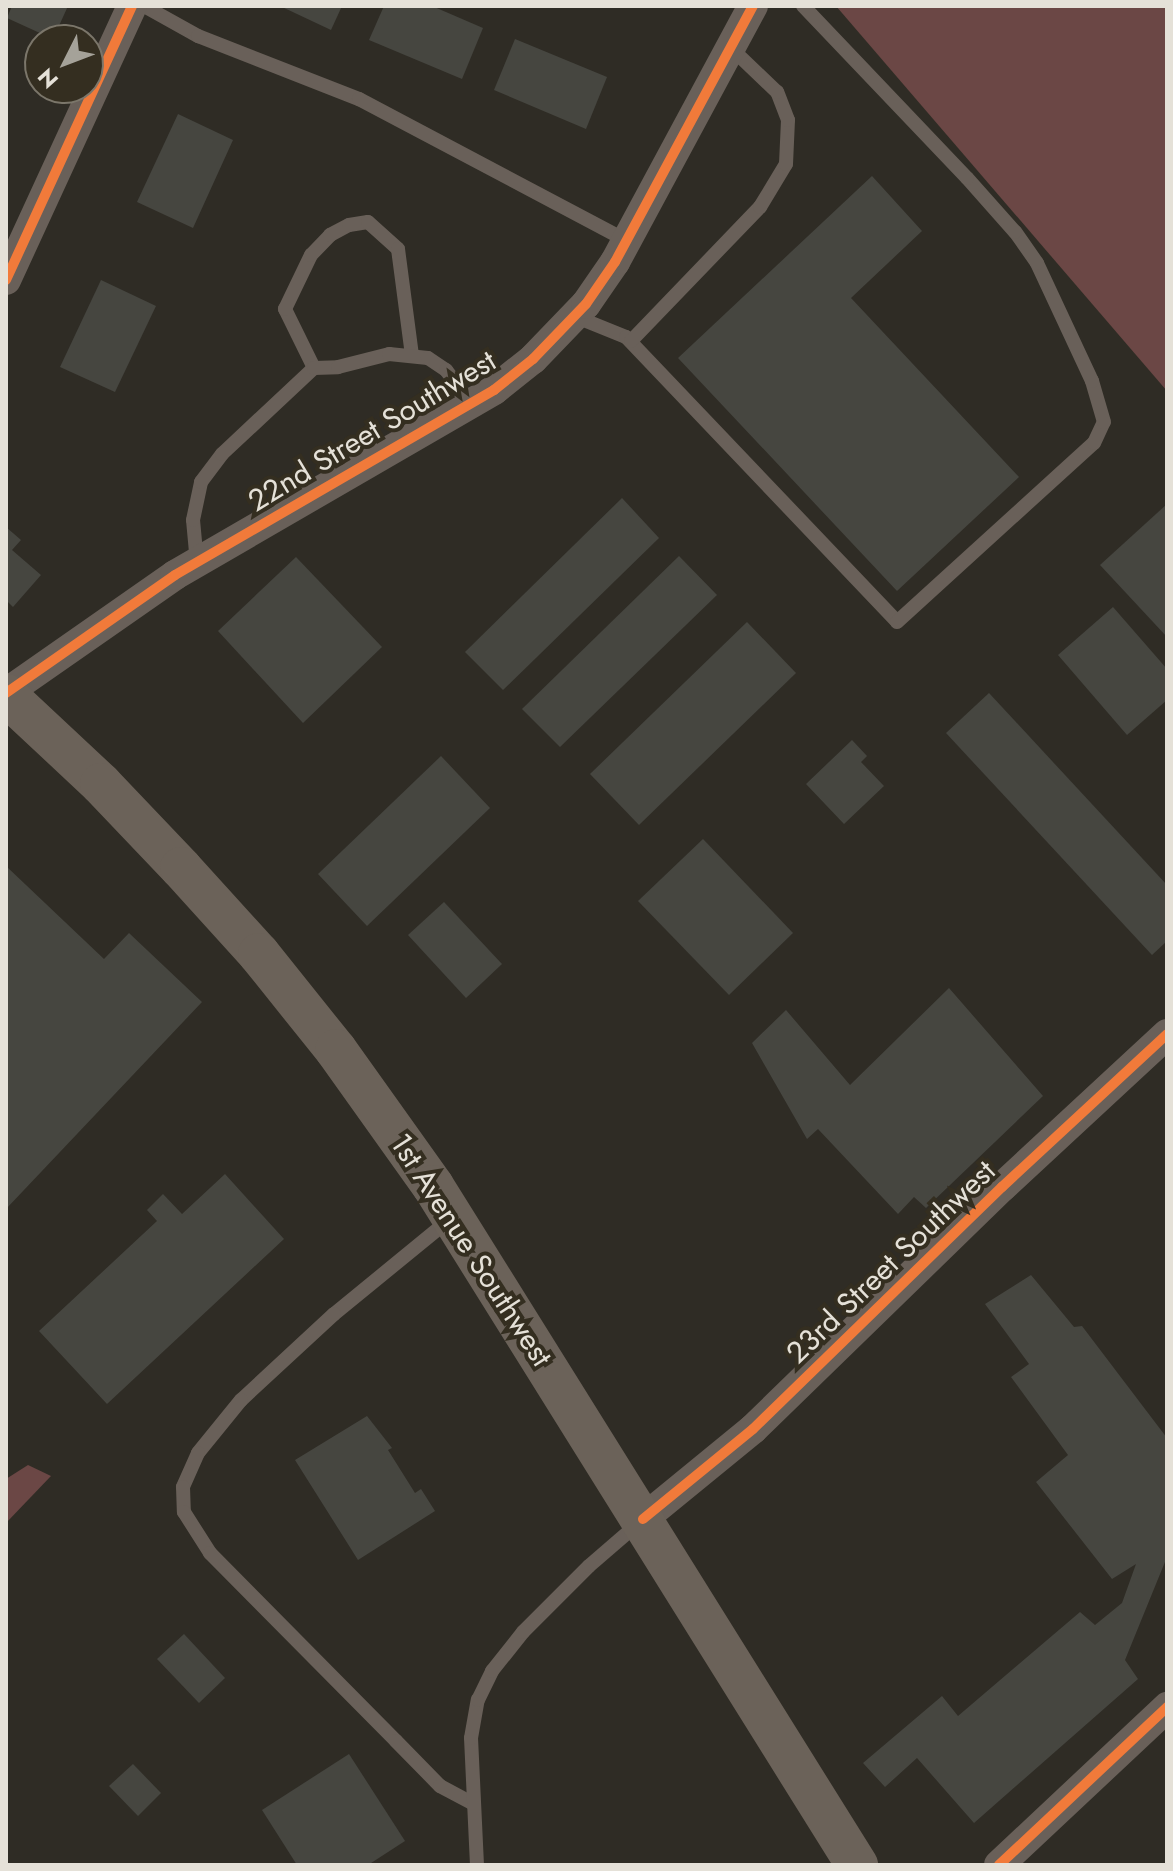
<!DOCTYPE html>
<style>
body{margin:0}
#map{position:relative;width:1173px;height:1871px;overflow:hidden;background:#2f2c25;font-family:Jost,sans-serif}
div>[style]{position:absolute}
.forest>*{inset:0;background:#6b4745}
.building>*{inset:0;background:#464640}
.service>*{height:14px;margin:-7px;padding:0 7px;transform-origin:7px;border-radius:7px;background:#696059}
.minor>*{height:30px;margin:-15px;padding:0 15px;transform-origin:15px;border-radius:15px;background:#696059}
.secondary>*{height:42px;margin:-21px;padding:0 21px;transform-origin:21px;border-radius:21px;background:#6b6259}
.cycleway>*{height:10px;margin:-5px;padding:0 5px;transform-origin:5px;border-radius:5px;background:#f17a3a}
span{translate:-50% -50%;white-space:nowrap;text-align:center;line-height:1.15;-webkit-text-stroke:8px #342e20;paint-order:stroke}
.street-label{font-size:30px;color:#e5e1d8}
.frame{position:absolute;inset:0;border:8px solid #e5e1d8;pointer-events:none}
.north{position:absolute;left:24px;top:24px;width:80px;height:80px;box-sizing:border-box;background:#342e20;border:2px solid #7b766a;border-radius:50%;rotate:228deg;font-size:22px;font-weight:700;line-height:32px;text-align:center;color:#e5e1d8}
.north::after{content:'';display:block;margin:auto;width:28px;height:36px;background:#a5a299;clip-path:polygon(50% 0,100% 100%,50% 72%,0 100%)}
</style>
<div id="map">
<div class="forest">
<i style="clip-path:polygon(836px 6px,1167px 6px,1167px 391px)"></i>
<i style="clip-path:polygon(28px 1465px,51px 1476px,6px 1523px,6px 1479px)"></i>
</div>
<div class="building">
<i style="clip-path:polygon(12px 6px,68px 6px,53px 39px,7px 18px)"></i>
<i style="clip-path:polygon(280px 6px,342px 6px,331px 30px)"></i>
<i style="clip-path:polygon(384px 6px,432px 6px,483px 28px,462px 79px,369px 40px)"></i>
<i style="clip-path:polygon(515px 39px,607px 77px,586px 129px,494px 90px)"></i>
<i style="clip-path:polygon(178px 114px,233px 140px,193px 228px,137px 202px)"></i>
<i style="clip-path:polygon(872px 176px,922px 231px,851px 298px,1019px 477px,897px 591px,678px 358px)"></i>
<i style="clip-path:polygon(101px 280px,156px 306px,115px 392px,60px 367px)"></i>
<i style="clip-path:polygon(622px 498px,659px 538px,503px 690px,465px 652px)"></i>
<i style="clip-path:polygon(1167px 504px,1167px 637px,1100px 565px)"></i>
<i style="clip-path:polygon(6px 527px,21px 540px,12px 550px,41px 575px,13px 607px,6px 600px)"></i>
<i style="clip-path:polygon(679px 556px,717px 595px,560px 747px,522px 709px)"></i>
<i style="clip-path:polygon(296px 557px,382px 647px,303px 723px,218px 631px)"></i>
<i style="clip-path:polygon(1113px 607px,1167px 669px,1167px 700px,1127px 735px,1058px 655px)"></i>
<i style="clip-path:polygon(747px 622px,796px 673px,639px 825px,590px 774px)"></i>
<i style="clip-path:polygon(989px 693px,1167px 885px,1167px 941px,1152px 955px,946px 733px)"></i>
<i style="clip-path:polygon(852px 740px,867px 756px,861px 762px,884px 786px,844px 824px,806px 784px)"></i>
<i style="clip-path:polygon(441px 756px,490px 808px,367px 926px,318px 874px)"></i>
<i style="clip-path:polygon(703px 839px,793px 933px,729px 995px,638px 901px)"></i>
<i style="clip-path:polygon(6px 866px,104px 959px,129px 933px,202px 1002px,6px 1209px)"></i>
<i style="clip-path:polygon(444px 902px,502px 964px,466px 998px,408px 935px)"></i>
<i style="clip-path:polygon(949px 988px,1043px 1096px,926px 1208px,914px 1197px,898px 1214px,818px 1129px,807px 1139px,752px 1043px,786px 1010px,850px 1085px)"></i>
<i style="clip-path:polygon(225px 1174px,284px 1239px,107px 1404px,39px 1331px,157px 1221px,147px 1210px,163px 1194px,182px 1214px)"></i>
<i style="clip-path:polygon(1031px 1275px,1074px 1327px,1082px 1326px,1167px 1438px,1167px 1557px,1125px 1660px,1138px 1679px,974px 1823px,917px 1758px,885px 1787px,863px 1763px,942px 1696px,958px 1716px,1080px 1612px,1095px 1625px,1122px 1603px,1136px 1564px,1112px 1579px,1036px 1482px,1068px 1455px,1011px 1377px,1029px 1364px,985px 1304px)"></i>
<i style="clip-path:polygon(367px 1416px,392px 1448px,388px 1450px,415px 1493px,421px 1489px,435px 1511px,358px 1560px,295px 1460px)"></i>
<i style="clip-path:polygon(184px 1634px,225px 1678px,199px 1703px,157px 1659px)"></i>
<i style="clip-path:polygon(349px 1754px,405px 1841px,368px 1865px,297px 1865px,262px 1810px)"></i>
<i style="clip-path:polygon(133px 1764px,161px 1793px,138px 1816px,109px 1786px)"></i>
</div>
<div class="service">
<i style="left:144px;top:6px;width:62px;rotate:29.1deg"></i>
<i style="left:198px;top:36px;width:173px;rotate:21.4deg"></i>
<i style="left:359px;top:99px;width:303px;rotate:27.9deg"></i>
<i style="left:574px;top:316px;width:56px;rotate:22deg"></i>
<i style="left:626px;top:337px;width:393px;rotate:46.4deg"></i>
<i style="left:897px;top:622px;width:266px;rotate:-42.3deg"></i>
<i style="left:1094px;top:443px;width:23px;rotate:-65deg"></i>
<i style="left:1104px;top:422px;width:43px;rotate:-106.3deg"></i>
<i style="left:1092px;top:381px;width:130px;rotate:-115deg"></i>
<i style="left:1037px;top:263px;width:38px;rotate:-125deg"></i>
<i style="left:1015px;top:232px;width:72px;rotate:-131.6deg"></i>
<i style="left:967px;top:178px;width:238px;rotate:-133.6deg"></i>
<i style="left:631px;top:341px;width:186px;rotate:-46.1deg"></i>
<i style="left:760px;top:207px;width:50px;rotate:-58.8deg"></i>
<i style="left:786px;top:164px;width:44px;rotate:-87.4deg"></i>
<i style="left:788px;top:120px;width:30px;rotate:-111deg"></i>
<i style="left:777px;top:92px;width:64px;rotate:-136.3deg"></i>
<i style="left:314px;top:368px;width:66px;rotate:-116.2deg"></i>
<i style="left:285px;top:309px;width:60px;rotate:-64.3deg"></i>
<i style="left:311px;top:255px;width:28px;rotate:-46deg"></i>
<i style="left:330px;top:235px;width:21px;rotate:-28deg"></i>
<i style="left:349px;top:225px;width:19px;rotate:-9deg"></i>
<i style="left:368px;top:222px;width:40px;rotate:42deg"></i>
<i style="left:398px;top:249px;width:108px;rotate:82.5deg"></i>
<i style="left:197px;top:563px;width:43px;rotate:-95.3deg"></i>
<i style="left:193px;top:520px;width:39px;rotate:-78deg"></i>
<i style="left:201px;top:482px;width:35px;rotate:-53deg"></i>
<i style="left:222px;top:454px;width:126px;rotate:-43.1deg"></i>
<i style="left:314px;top:368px;width:24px;rotate:-2deg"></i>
<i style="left:338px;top:367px;width:53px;rotate:-14.3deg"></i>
<i style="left:389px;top:354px;width:39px;rotate:6deg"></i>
<i style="left:428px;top:358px;width:22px;rotate:34deg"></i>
<i style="left:446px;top:370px;width:41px;rotate:52.9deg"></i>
<i style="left:449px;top:1220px;width:149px;rotate:140.7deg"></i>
<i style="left:334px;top:1314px;width:127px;rotate:137.2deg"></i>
<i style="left:241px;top:1400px;width:68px;rotate:129.1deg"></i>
<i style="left:198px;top:1453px;width:37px;rotate:114deg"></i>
<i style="left:183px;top:1487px;width:25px;rotate:88deg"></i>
<i style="left:184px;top:1512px;width:49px;rotate:57.6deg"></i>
<i style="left:210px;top:1553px;width:264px;rotate:45.3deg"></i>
<i style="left:396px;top:1741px;width:63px;rotate:45.6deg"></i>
<i style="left:440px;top:1786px;width:38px;rotate:28deg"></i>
<i style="left:477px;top:1865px;width:127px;rotate:-92.7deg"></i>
<i style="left:471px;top:1738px;width:39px;rotate:-80deg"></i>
<i style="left:478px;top:1700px;width:32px;rotate:-64deg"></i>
<i style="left:492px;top:1671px;width:50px;rotate:-51.5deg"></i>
<i style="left:523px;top:1632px;width:93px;rotate:-45deg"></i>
<i style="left:589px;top:1566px;width:67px;rotate:-40.8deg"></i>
</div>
<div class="minor">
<i style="left:6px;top:280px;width:302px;rotate:-65.3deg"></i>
<i style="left:6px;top:693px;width:206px;rotate:-34.9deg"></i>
<i style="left:175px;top:575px;width:369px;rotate:-30.1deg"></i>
<i style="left:494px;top:390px;width:50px;rotate:-38.5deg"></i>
<i style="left:533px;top:359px;width:76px;rotate:-46.1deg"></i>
<i style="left:586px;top:304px;width:51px;rotate:-55.4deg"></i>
<i style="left:615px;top:262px;width:291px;rotate:-61.7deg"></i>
<i style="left:643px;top:1519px;width:142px;rotate:-39.3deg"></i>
<i style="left:753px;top:1429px;width:347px;rotate:-44.2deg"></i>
<i style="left:1002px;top:1187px;width:225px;rotate:-42.8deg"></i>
<i style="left:999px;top:1865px;width:231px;rotate:-43.2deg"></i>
</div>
<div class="secondary">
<i style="left:6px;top:695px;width:130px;rotate:43.1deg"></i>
<i style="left:101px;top:784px;width:116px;rotate:46.4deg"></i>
<i style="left:181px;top:868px;width:116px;rotate:47.8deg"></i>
<i style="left:259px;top:954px;width:123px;rotate:51.3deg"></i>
<i style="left:336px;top:1050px;width:167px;rotate:54.5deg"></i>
<i style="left:433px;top:1186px;width:801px;rotate:58.02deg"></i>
</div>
<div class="cycleway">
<i style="left:6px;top:280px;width:302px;rotate:-65.3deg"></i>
<i style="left:6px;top:693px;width:206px;rotate:-34.9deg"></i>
<i style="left:175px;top:575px;width:369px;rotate:-30.1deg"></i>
<i style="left:494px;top:390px;width:50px;rotate:-38.5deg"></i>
<i style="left:533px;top:359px;width:76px;rotate:-46.1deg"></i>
<i style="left:586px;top:304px;width:51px;rotate:-55.4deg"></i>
<i style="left:615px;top:262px;width:291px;rotate:-61.7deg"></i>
<i style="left:643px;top:1519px;width:142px;rotate:-39.3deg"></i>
<i style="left:753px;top:1429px;width:347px;rotate:-44.2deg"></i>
<i style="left:1002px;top:1187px;width:225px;rotate:-42.8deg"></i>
<i style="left:999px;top:1865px;width:231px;rotate:-43.2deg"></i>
</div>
<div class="street-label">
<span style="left:372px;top:431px;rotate:-31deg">22nd Street Southwest</span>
<span style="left:471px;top:1250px;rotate:57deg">1st Avenue Southwest</span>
<span style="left:891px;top:1262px;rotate:-44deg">23rd Street Southwest</span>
</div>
<div class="frame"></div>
<div class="north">N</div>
</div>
